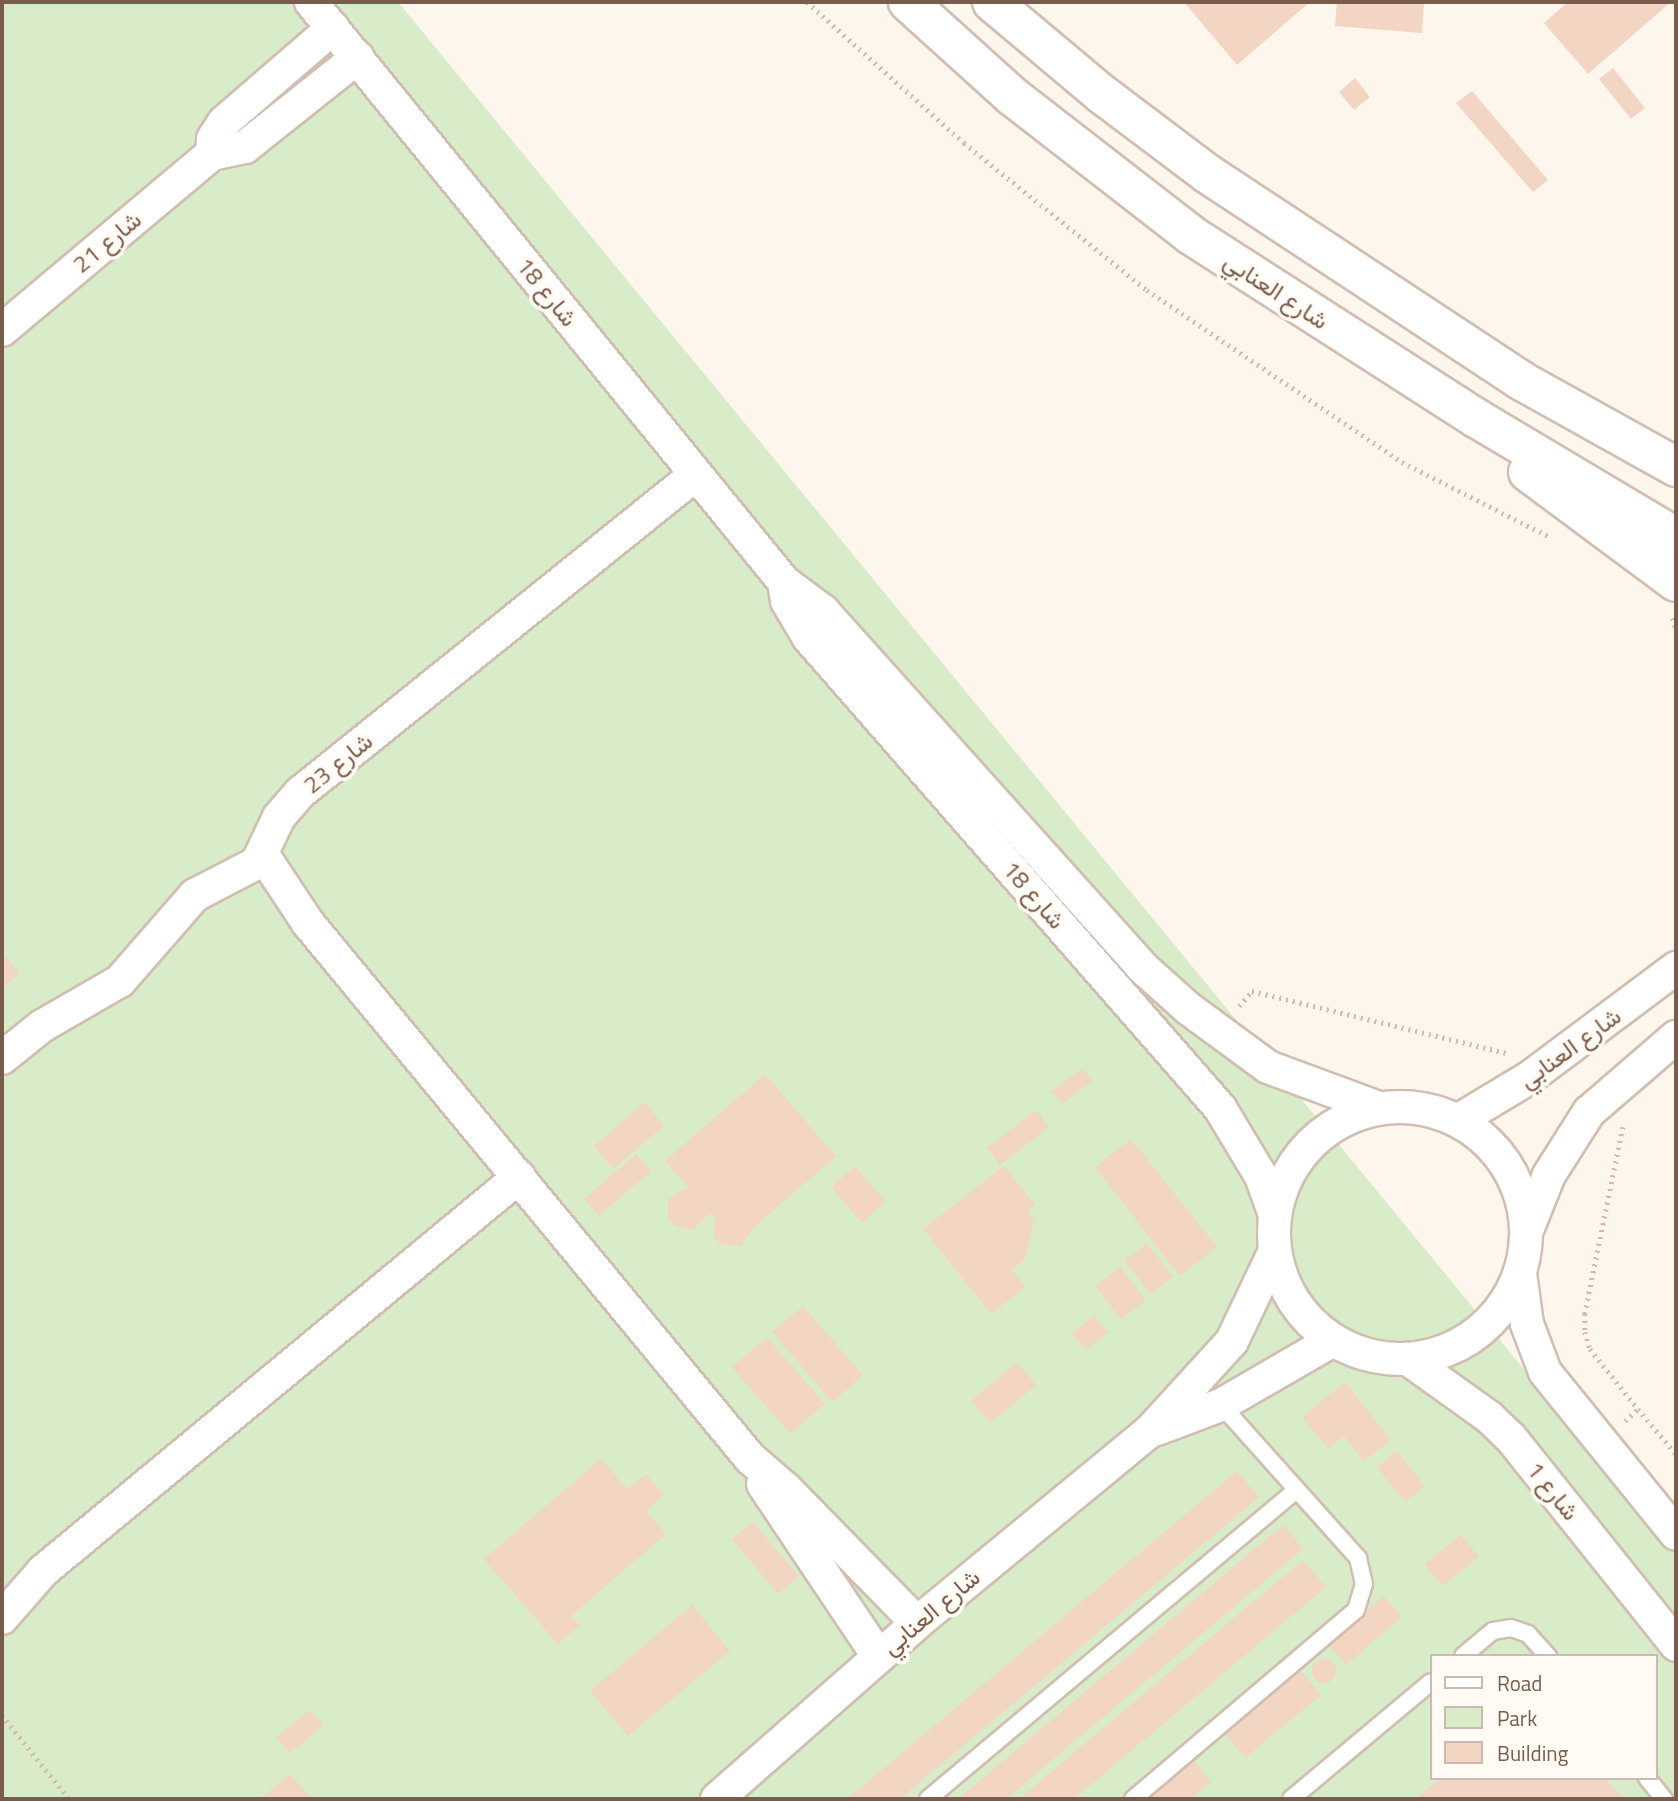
<!DOCTYPE html>
<meta charset="utf-8">
<style>
body{margin:0}
#map{position:relative;width:1678px;height:1801px;overflow:hidden;background:#fdf6ec;font-family:"Titillium Web",Vazirmatn,sans-serif}
div>[style]{position:absolute}
.green>*{inset:0;background:#d8ecc9}
.building>*{inset:0;background:#f3d5c3}
.round{border-radius:50%}
.path>*{height:4.5px;margin-top:-2.25px;transform-origin:0;background:repeating-linear-gradient(90deg,#d9b8a5 0 2px,transparent 0 7px)}
.roads{filter:drop-shadow(2px 0 #d1beb0) drop-shadow(-2px 0 #d1beb0) drop-shadow(0 2px #d1beb0) drop-shadow(0 -2px #d1beb0)}
.lane>*{height:16px;margin:-8px;padding:0 8px;transform-origin:8px;border-radius:8px;background:#fff}
.street>*{height:32px;margin:-16px;padding:0 16px;transform-origin:16px;border-radius:16px;background:#fff}
.street>.ring{margin:-16px;padding:0;box-sizing:content-box;background:none;border:32px solid #fff;border-radius:50%}
.secondary>*{height:38px;margin:-19px;padding:0 19px;transform-origin:19px;border-radius:19px;background:#fff}
span{translate:-50% -50%;white-space:nowrap;text-align:center;line-height:1.15;-webkit-text-stroke:7px #fffaf3;paint-order:stroke}
.street-label{font-size:24px;color:#7a5c4d}
.frame{position:absolute;inset:0;border:4px solid #7a5c4d;pointer-events:none}
.legend{position:absolute;left:1430px;top:1654px;width:228px;height:126px;box-sizing:border-box;background:#fffaf3;border:2px solid #cabbb1;margin:0;padding:9px 12px;list-style:none;font-size:21px;color:#7a5c4d}
.legend li{display:flex;align-items:center;gap:14px;height:35px}
.legend b{width:35px;border:2px solid #cabbb1}
</style>
<div id="map">
<div class="green">
<i style="clip-path:polygon(evenodd,2px 2px,398px 2px,1676px 1554px,1676px 1799px,2px 1799px,2px 2px,1431px 1656px,1655px 1656px,1655px 1778px,1431px 1778px,1431px 1656px)"></i>
</div>
<div class="building">
<i style="clip-path:polygon(1184px 2px,1310px 2px,1237px 65px)"></i>
<i style="clip-path:polygon(1337px 2px,1424px 2px,1422px 33px,1335px 26px)"></i>
<i style="clip-path:polygon(1568px 2px,1671px 2px,1588px 74px,1544px 23px)"></i>
<i style="clip-path:polygon(1613px 68px,1645px 108px,1631px 119px,1599px 79px)"></i>
<i style="clip-path:polygon(1355px 78px,1370px 97px,1354px 110px,1339px 92px)"></i>
<i style="clip-path:polygon(1472px 91px,1548px 180px,1533px 192px,1456px 103px)"></i>
<i style="clip-path:polygon(2px 952px,19px 973px,2px 988px)"></i>
<i style="clip-path:polygon(1083px 1068px,1092px 1081px,1062px 1104px,1052px 1091px)"></i>
<i style="clip-path:polygon(765px 1074px,836px 1156px,752px 1229px,741px 1246px,721px 1244px,714px 1237px,715px 1218px,710px 1213px,693px 1230px,674px 1226px,668px 1218px,668px 1199px,688px 1187px,665px 1161px)"></i>
<i style="clip-path:polygon(644px 1102px,664px 1126px,613px 1169px,594px 1146px)"></i>
<i style="clip-path:polygon(1036px 1110px,1049px 1127px,1000px 1165px,987px 1148px)"></i>
<i style="clip-path:polygon(1131px 1139px,1217px 1247px,1180px 1276px,1095px 1167px)"></i>
<i style="clip-path:polygon(636px 1154px,651px 1171px,599px 1216px,584px 1199px)"></i>
<i style="clip-path:polygon(855px 1166px,886px 1202px,862px 1223px,831px 1187px)"></i>
<i style="clip-path:polygon(1004px 1166px,1035px 1205px,1027px 1211px,1034px 1220px,1025px 1259px,1012px 1270px,1025px 1287px,991px 1314px,923px 1229px)"></i>
<i style="clip-path:polygon(1147px 1243px,1173px 1276px,1151px 1294px,1125px 1261px)"></i>
<i style="clip-path:polygon(1120px 1267px,1146px 1300px,1121px 1319px,1095px 1286px)"></i>
<i style="clip-path:polygon(803px 1306px,863px 1375px,832px 1402px,772px 1332px)"></i>
<i style="clip-path:polygon(1094px 1315px,1108px 1333px,1085px 1350px,1072px 1333px)"></i>
<i style="clip-path:polygon(767px 1337px,825px 1404px,790px 1434px,732px 1367px)"></i>
<i style="clip-path:polygon(1017px 1362px,1036px 1385px,991px 1423px,971px 1401px)"></i>
<i style="clip-path:polygon(1345px 1382px,1391px 1440px,1364px 1461px,1344px 1436px,1328px 1449px,1302px 1417px)"></i>
<i style="clip-path:polygon(1397px 1451px,1425px 1486px,1405px 1502px,1377px 1467px)"></i>
<i style="clip-path:polygon(601px 1459px,627px 1489px,646px 1474px,664px 1495px,646px 1511px,666px 1534px,571px 1616px,580px 1625px,558px 1644px,484px 1559px)"></i>
<i style="clip-path:polygon(1237px 1471px,1259px 1497px,900px 1799px,847px 1799px)"></i>
<i style="clip-path:polygon(753px 1522px,799px 1576px,778px 1594px,732px 1539px)"></i>
<i style="clip-path:polygon(1283px 1525px,1303px 1549px,1006px 1799px,958px 1799px)"></i>
<i style="clip-path:polygon(1461px 1535px,1479px 1557px,1442px 1586px,1425px 1564px)"></i>
<i style="clip-path:polygon(1303px 1560px,1326px 1587px,1074px 1799px,1019px 1799px)"></i>
<i style="clip-path:polygon(1384px 1596px,1402px 1617px,1346px 1665px,1328px 1643px)"></i>
<i style="clip-path:polygon(692px 1605px,730px 1651px,628px 1736px,590px 1691px)"></i>
<i class="round" style="left:1312px;top:1659px;width:24px;height:24px"></i>
<i style="clip-path:polygon(1299px 1669px,1321px 1695px,1245px 1758px,1224px 1732px)"></i>
<i style="clip-path:polygon(310px 1710px,323px 1726px,290px 1753px,276px 1737px)"></i>
<i style="clip-path:polygon(1190px 1756px,1211px 1782px,1191px 1799px,1139px 1799px)"></i>
<i style="clip-path:polygon(290px 1774px,312px 1799px,260px 1799px)"></i>
<i style="clip-path:polygon(1440px 1778px,1605px 1778px,1624px 1799px,1416px 1799px)"></i>
</div>
<div class="path">
<i style="left:807px;top:2px;width:211px;rotate:41.9deg"></i>
<i style="left:964px;top:143px;width:235px;rotate:38.8deg"></i>
<i style="left:1147px;top:290px;width:308px;rotate:34deg"></i>
<i style="left:1402px;top:462px;width:166px;rotate:26.9deg"></i>
<i style="left:1673px;top:618px;width:14px;rotate:78deg"></i>
<i style="left:1239px;top:1006px;width:20px;rotate:-49deg"></i>
<i style="left:1252px;top:991px;width:262px;rotate:13.7deg"></i>
<i style="left:1623px;top:1127px;width:191px;rotate:101.5deg"></i>
<i style="left:1585px;top:1314px;width:18px;rotate:90deg"></i>
<i style="left:1585px;top:1332px;width:18px;rotate:74deg"></i>
<i style="left:1590px;top:1349px;width:77px;rotate:51.3deg"></i>
<i style="left:1625px;top:1421px;width:18px;rotate:-43deg"></i>
<i style="left:1638px;top:1409px;width:59px;rotate:49.8deg"></i>
<i style="left:2px;top:1715px;width:107px;rotate:51.4deg"></i>
</div>
<div class="roads">
<div class="lane">
<i style="left:1463px;top:1656px;width:39px;rotate:-40deg"></i>
<i style="left:1493px;top:1631px;width:18px;rotate:-9deg"></i>
<i style="left:1511px;top:1628px;width:18px;rotate:19deg"></i>
<i style="left:1528px;top:1634px;width:30px;rotate:48deg"></i>
<i style="left:1647px;top:1778px;width:27px;rotate:51deg"></i>
<i style="left:928px;top:1799px;width:481px;rotate:-40deg"></i>
<i style="left:1133px;top:1799px;width:292px;rotate:-40.3deg"></i>
<i style="left:1356px;top:1610px;width:27px;rotate:-73deg"></i>
<i style="left:1364px;top:1584px;width:27px;rotate:-103deg"></i>
<i style="left:1358px;top:1558px;width:205px;rotate:-131.8deg"></i>
<i style="left:1291px;top:1799px;width:182px;rotate:-39.9deg"></i>
</div>
<div class="street">
<i style="left:311px;top:2px;width:748px;rotate:50.8deg"></i>
<i style="left:784px;top:582px;width:49px;rotate:36.6deg"></i>
<i style="left:823px;top:611px;width:478px;rotate:48.1deg"></i>
<i style="left:1142px;top:967px;width:63px;rotate:41.8deg"></i>
<i style="left:1189px;top:1009px;width:98px;rotate:36.3deg"></i>
<i style="left:1268px;top:1067px;width:118px;rotate:20.3deg"></i>
<i style="left:212px;top:154px;width:15px;rotate:-86deg"></i>
<i style="left:213px;top:139px;width:20px;rotate:-57deg"></i>
<i style="left:224px;top:122px;width:144px;rotate:-40.8deg"></i>
<i style="left:2px;top:330px;width:274px;rotate:-40deg"></i>
<i style="left:212px;top:154px;width:34px;rotate:-12deg"></i>
<i style="left:245px;top:147px;width:144px;rotate:-38.5deg"></i>
<i style="left:784px;top:582px;width:19px;rotate:81deg"></i>
<i style="left:787px;top:601px;width:43px;rotate:59.3deg"></i>
<i style="left:809px;top:638px;width:624px;rotate:48.83deg"></i>
<i style="left:1220px;top:1108px;width:79px;rotate:58.9deg"></i>
<i style="left:1261px;top:1176px;width:41px;rotate:70.3deg"></i>
<i style="left:263px;top:855px;width:82px;rotate:56.5deg"></i>
<i style="left:308px;top:923px;width:694px;rotate:50.44deg"></i>
<i style="left:750px;top:1458px;width:48px;rotate:40.7deg"></i>
<i style="left:786px;top:1489px;width:187px;rotate:45.6deg"></i>
<i style="left:2px;top:1058px;width:51px;rotate:-38.7deg"></i>
<i style="left:42px;top:1026px;width:90px;rotate:-30deg"></i>
<i style="left:120px;top:981px;width:114px;rotate:-48.9deg"></i>
<i style="left:195px;top:895px;width:70px;rotate:-27.3deg"></i>
<i style="left:257px;top:863px;width:51px;rotate:-64.4deg"></i>
<i style="left:279px;top:817px;width:33px;rotate:-49deg"></i>
<i style="left:301px;top:792px;width:506px;rotate:-38.82deg"></i>
<i class="ring" style="left:1274px;top:1107px;width:220px;height:220px"></i>
<i style="left:1459px;top:1120px;width:82px;rotate:-31deg"></i>
<i style="left:1529px;top:1078px;width:184px;rotate:-36.8deg"></i>
<i style="left:1527px;top:1230px;width:59px;rotate:-68.2deg"></i>
<i style="left:1549px;top:1175px;width:75px;rotate:-57.6deg"></i>
<i style="left:1589px;top:1112px;width:115px;rotate:-40.8deg"></i>
<i style="left:1520px;top:1273px;width:51px;rotate:82.2deg"></i>
<i style="left:1527px;top:1324px;width:51px;rotate:69.4deg"></i>
<i style="left:1545px;top:1372px;width:208px;rotate:51deg"></i>
<i style="left:1408px;top:1359px;width:100px;rotate:35.6deg"></i>
<i style="left:1489px;top:1417px;width:30px;rotate:44deg"></i>
<i style="left:1511px;top:1438px;width:265px;rotate:51.4deg"></i>
<i style="left:1157px;top:1429px;width:68px;rotate:-20.6deg"></i>
<i style="left:1221px;top:1405px;width:129px;rotate:-30.1deg"></i>
<i style="left:763px;top:1484px;width:207px;rotate:56.2deg"></i>
<i style="left:2px;top:1618px;width:62px;rotate:-48.9deg"></i>
<i style="left:43px;top:1571px;width:618px;rotate:-39.62deg"></i>
<i style="left:717px;top:1799px;width:266px;rotate:-41.3deg"></i>
<i style="left:917px;top:1623px;width:301px;rotate:-39.5deg"></i>
<i style="left:1149px;top:1432px;width:123px;rotate:-47.6deg"></i>
<i style="left:1232px;top:1341px;width:100px;rotate:-64.5deg"></i>
</div>
<div class="secondary">
<i style="left:908px;top:2px;width:140px;rotate:42.1deg"></i>
<i style="left:1012px;top:96px;width:227px;rotate:37.8deg"></i>
<i style="left:1191px;top:235px;width:339px;rotate:32.7deg"></i>
<i style="left:1476px;top:418px;width:233px;rotate:30.8deg"></i>
<i style="left:992px;top:2px;width:145px;rotate:40deg"></i>
<i style="left:1103px;top:95px;width:131px;rotate:37deg"></i>
<i style="left:1208px;top:174px;width:374px;rotate:33.4deg"></i>
<i style="left:1520px;top:380px;width:179px;rotate:29.1deg"></i>
<i style="left:1528px;top:472px;width:184px;rotate:36.6deg"></i>
</div>
</div>
<div class="street-label">
<span style="left:107px;top:242px;rotate:-40deg">شارع 21</span>
<span style="left:1276px;top:291px;rotate:33deg">شارع العنابي</span>
<span style="left:547px;top:292px;rotate:51deg">شارع 18</span>
<span style="left:338px;top:763px;rotate:-39deg">شارع 23</span>
<span style="left:1034px;top:895px;rotate:49deg">شارع 18</span>
<span style="left:1570px;top:1048px;rotate:-36deg">شارع العنابي</span>
<span style="left:1553px;top:1491px;rotate:51deg">شارع 1</span>
<span style="left:931px;top:1612px;rotate:-40deg">شارع العنابي</span>
</div>
<div class="frame"></div>
<ul class="legend">
<li><b style="height:9px;background:#fff"></b>Road</li>
<li><b style="height:19px;background:#d8ecc9"></b>Park</li>
<li><b style="height:19px;background:#f3d5c3"></b>Building</li>
</ul>
</div>
